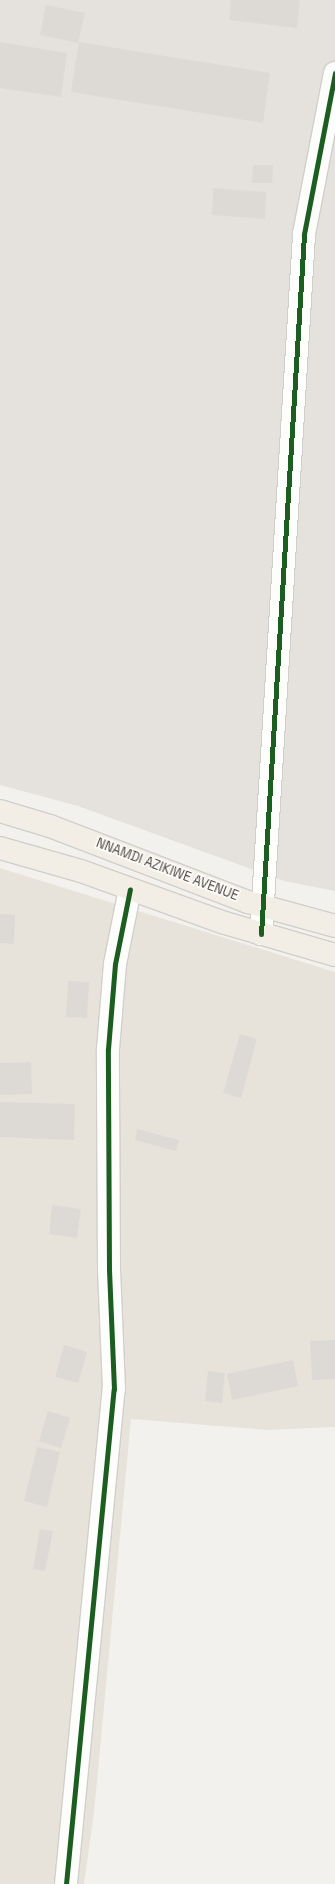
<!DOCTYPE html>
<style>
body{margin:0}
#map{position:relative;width:335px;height:1884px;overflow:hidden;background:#f3f1ee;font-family:"Space Grotesk",sans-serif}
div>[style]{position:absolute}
.residential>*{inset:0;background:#e7e3db}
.industrial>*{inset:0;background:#e5e1dd}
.building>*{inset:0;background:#dddad6}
.roads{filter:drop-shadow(1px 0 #d1cfcb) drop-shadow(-1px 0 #d1cfcb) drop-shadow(0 1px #d1cfcb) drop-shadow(0 -1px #d1cfcb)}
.minor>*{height:22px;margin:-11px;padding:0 11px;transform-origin:11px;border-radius:11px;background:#fdfdfc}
.major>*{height:22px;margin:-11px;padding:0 11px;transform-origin:11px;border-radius:11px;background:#f2eee6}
.cycleway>*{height:5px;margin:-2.5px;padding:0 2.5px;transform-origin:2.5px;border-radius:2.5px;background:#1b5e20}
span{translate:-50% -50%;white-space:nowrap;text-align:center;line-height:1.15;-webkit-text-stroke:3px #fff;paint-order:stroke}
.street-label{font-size:13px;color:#4a4338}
</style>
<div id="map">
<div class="residential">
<i style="clip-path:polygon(0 868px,335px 972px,335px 1427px,267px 1430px,131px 1419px,94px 1813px,84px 1884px,0 1884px)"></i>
</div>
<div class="industrial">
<i style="clip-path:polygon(0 0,335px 0,335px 891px,284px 881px,78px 806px,0 785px)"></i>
</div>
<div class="building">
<i style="clip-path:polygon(231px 0,300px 0,297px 28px,229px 20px)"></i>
<i style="clip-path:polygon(46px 5px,85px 13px,78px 43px,40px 35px)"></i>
<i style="clip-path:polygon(0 42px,67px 53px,61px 97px,0 88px)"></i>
<i style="clip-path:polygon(79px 42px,270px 73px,263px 123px,71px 92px)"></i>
<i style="clip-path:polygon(253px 165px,273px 165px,272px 183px,252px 183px)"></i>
<i style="clip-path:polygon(213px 188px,266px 192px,265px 219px,212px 215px)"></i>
<i style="clip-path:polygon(0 914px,15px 915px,14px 944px,0 943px)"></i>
<i style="clip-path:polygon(68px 981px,89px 982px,87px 1018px,66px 1017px)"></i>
<i style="clip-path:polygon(240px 1034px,257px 1039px,241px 1098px,223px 1093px)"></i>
<i style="clip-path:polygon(31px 1062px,32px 1094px,0 1095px,0 1063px)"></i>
<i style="clip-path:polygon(0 1102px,75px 1104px,74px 1140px,0 1137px)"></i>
<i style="clip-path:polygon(137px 1129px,179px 1140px,176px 1151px,135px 1140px)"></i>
<i style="clip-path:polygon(52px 1205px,81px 1209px,77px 1238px,49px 1234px)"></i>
<i style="clip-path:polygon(335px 1340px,335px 1379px,312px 1380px,310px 1341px)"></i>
<i style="clip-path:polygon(64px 1345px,87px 1352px,78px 1383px,55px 1377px)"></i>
<i style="clip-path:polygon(293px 1360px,298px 1386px,232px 1400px,227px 1374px)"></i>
<i style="clip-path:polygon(208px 1371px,225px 1373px,222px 1403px,205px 1401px)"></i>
<i style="clip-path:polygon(48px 1411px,70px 1418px,61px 1448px,39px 1441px)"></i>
<i style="clip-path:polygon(37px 1447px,60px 1452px,47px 1507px,24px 1501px)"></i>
<i style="clip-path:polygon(40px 1529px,53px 1531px,45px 1571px,33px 1569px)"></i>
</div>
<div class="roads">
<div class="minor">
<i style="left:261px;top:934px;width:701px;rotate:-86.48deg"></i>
<i style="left:304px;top:234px;width:164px;rotate:-79.1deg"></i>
<i style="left:66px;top:1884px;width:497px;rotate:-84.5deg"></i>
<i style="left:114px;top:1389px;width:119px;rotate:-92.4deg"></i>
<i style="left:109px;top:1270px;width:221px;rotate:-90.3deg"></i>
<i style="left:108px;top:1049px;width:85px;rotate:-85.3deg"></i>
<i style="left:115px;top:964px;width:76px;rotate:-78.7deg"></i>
</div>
<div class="major">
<i style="left:0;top:811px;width:52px;rotate:16.7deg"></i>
<i style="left:50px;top:826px;width:212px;rotate:21deg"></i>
<i style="left:248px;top:902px;width:90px;rotate:15.4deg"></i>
<i style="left:0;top:848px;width:84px;rotate:15.9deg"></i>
<i style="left:81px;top:871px;width:153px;rotate:19.9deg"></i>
<i style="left:225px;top:923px;width:115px;rotate:16.2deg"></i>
</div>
</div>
<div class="cycleway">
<i style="left:261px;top:934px;width:701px;rotate:-86.48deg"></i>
<i style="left:304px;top:234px;width:164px;rotate:-79.1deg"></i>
<i style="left:66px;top:1884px;width:497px;rotate:-84.5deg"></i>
<i style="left:114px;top:1389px;width:119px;rotate:-92.4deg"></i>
<i style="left:109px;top:1270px;width:221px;rotate:-90.3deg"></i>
<i style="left:108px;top:1049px;width:85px;rotate:-85.3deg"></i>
<i style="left:115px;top:964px;width:76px;rotate:-78.7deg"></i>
</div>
<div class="street-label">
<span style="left:167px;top:870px;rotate:21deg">NNAMDI AZIKIWE AVENUE</span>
</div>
</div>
